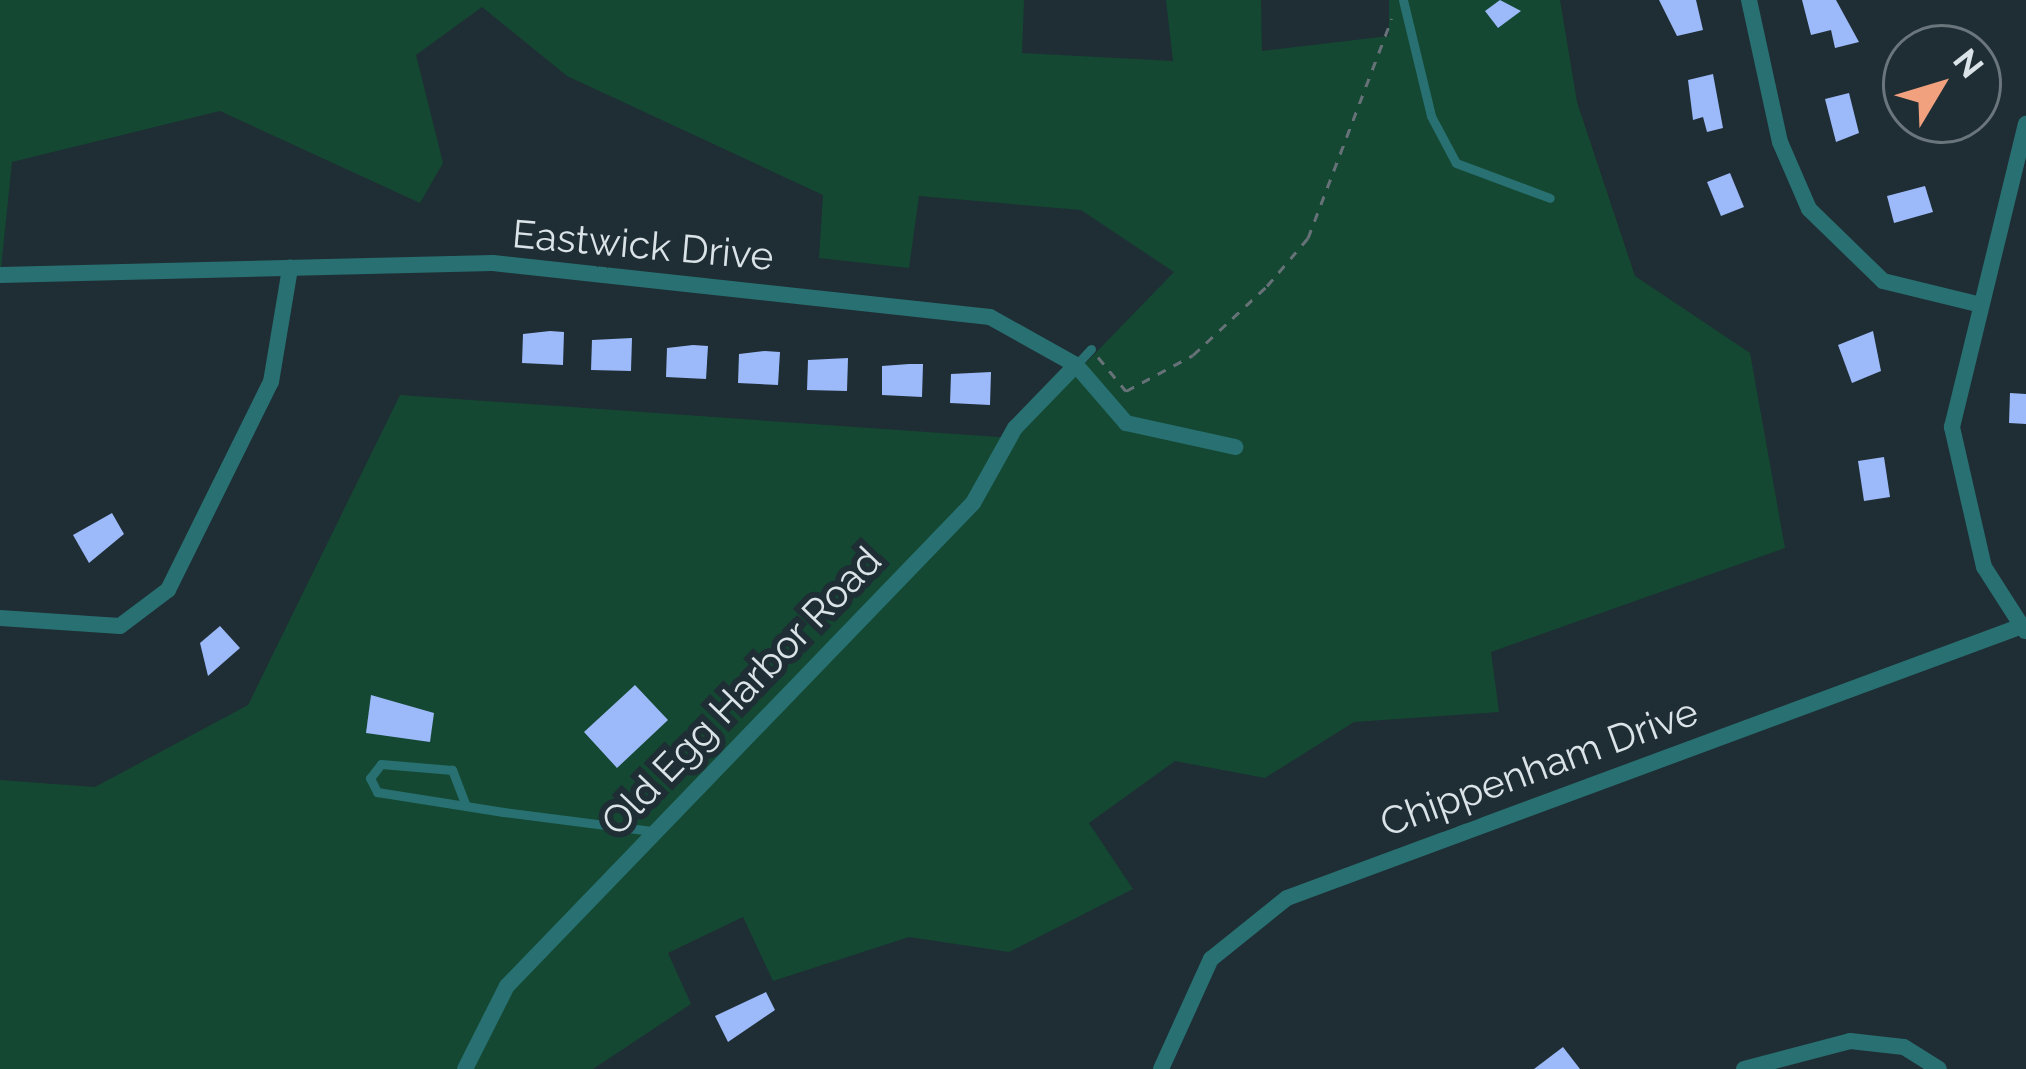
<!DOCTYPE html>
<style>
body{margin:0}
#map{position:relative;width:2026px;height:1069px;overflow:hidden;background:#1f2d34;font-family:Raleway,sans-serif}
div>[style]{position:absolute}
.green>*{inset:0;background:#144832}
.building>*{inset:0;background:#9cb9f9}
.path>*{height:3px;margin-top:-1.5px;transform-origin:0;background:repeating-linear-gradient(90deg,#667278 0 9px,transparent 0 18px)}
.lane>*{height:9px;margin:-4.5px;padding:0 4.5px;transform-origin:4.5px;border-radius:4.5px;background:#287071}
.street>*{height:16px;margin:-8px;padding:0 8px;transform-origin:8px;border-radius:8px;background:#287071}
span{translate:-50% -50%;white-space:nowrap;text-align:center;line-height:1.15;-webkit-text-stroke:12px #1f2d34;paint-order:stroke}
.street-label{font-size:39px;color:#dae3e7}
.north{position:absolute;left:1882px;top:24px;width:120px;height:120px;box-sizing:border-box;background:#1f2d34;border:3px solid #6a767c;border-radius:50%;rotate:52deg;font-size:33px;font-weight:700;line-height:48px;text-align:center;color:#dae3e7}
.north::after{content:'';display:block;margin:auto;width:42px;height:54px;background:#f2a17e;clip-path:polygon(50% 0,100% 100%,50% 72%,0 100%)}
</style>
<div id="map">
<div class="green">
<i style="clip-path:polygon(0 0,1024px 0,1022px 53px,1173px 61px,1166px 0,1261px 0,1262px 51px,1389px 36px,1389px 0,1560px 0,1577px 102px,1635px 276px,1750px 353px,1785px 548px,1491px 652px,1499px 712px,1354px 722px,1265px 778px,1175px 761px,1089px 823px,1133px 889px,1009px 952px,909px 937px,773px 981px,743px 917px,668px 953px,691px 1004px,593px 1069px,0 1069px,0 780px,95px 787px,248px 705px,400px 395px,1013px 438px,1174px 272px,1081px 210px,919px 196px,909px 268px,819px 258px,823px 195px,567px 76px,482px 7px,416px 55px,443px 163px,420px 203px,220px 111px,12px 162px,0 278px)"></i>
</div>
<div class="building">
<i style="clip-path:polygon(1500px 0,1521px 11px,1498px 28px,1485px 11px)"></i>
<i style="clip-path:polygon(1659px 0,1696px 0,1703px 30px,1677px 36px)"></i>
<i style="clip-path:polygon(1802px 0,1836px 0,1859px 42px,1835px 48px,1831px 30px,1811px 35px)"></i>
<i style="clip-path:polygon(1713px 74px,1723px 128px,1707px 132px,1703px 117px,1693px 120px,1688px 80px)"></i>
<i style="clip-path:polygon(1849px 93px,1859px 133px,1836px 142px,1825px 99px)"></i>
<i style="clip-path:polygon(1730px 173px,1744px 207px,1721px 216px,1707px 182px)"></i>
<i style="clip-path:polygon(1925px 186px,1933px 212px,1894px 223px,1887px 196px)"></i>
<i style="clip-path:polygon(550px 331px,564px 332px,563px 365px,522px 363px,523px 334px)"></i>
<i style="clip-path:polygon(1873px 331px,1881px 371px,1852px 383px,1838px 345px)"></i>
<i style="clip-path:polygon(632px 338px,631px 371px,591px 370px,592px 340px)"></i>
<i style="clip-path:polygon(693px 345px,708px 346px,706px 379px,666px 377px,667px 348px)"></i>
<i style="clip-path:polygon(765px 351px,780px 352px,778px 385px,738px 383px,739px 354px)"></i>
<i style="clip-path:polygon(848px 358px,847px 391px,807px 390px,808px 360px)"></i>
<i style="clip-path:polygon(909px 364px,923px 364px,922px 397px,882px 395px,882px 366px)"></i>
<i style="clip-path:polygon(991px 372px,990px 405px,950px 403px,951px 374px)"></i>
<i style="clip-path:polygon(2010px 393px,2026px 394px,2026px 424px,2009px 423px)"></i>
<i style="clip-path:polygon(1884px 457px,1890px 497px,1864px 501px,1858px 461px)"></i>
<i style="clip-path:polygon(112px 513px,124px 534px,89px 563px,73px 535px)"></i>
<i style="clip-path:polygon(220px 626px,240px 648px,208px 676px,200px 643px)"></i>
<i style="clip-path:polygon(635px 685px,668px 720px,617px 768px,584px 732px)"></i>
<i style="clip-path:polygon(371px 695px,434px 713px,430px 742px,366px 733px)"></i>
<i style="clip-path:polygon(766px 992px,775px 1010px,728px 1042px,715px 1016px)"></i>
<i style="clip-path:polygon(1563px 1047px,1580px 1069px,1534px 1069px)"></i>
</div>
<div class="path">
<i style="left:1098px;top:357px;width:44px;rotate:50.5deg"></i>
<i style="left:1126px;top:391px;width:76px;rotate:-28.2deg"></i>
<i style="left:1193px;top:355px;width:101px;rotate:-43deg"></i>
<i style="left:1267px;top:286px;width:63px;rotate:-49.5deg"></i>
<i style="left:1308px;top:238px;width:235px;rotate:-69.1deg"></i>
</div>
<div class="lane">
<i style="left:1403px;top:0;width:119px;rotate:76.4deg"></i>
<i style="left:1431px;top:116px;width:53px;rotate:62deg"></i>
<i style="left:1456px;top:163px;width:100px;rotate:20.4deg"></i>
<i style="left:1076px;top:365px;width:22px;rotate:-47deg"></i>
<i style="left:466px;top:806px;width:39px;rotate:-111deg"></i>
<i style="left:452px;top:770px;width:71px;rotate:-175.2deg"></i>
<i style="left:381px;top:764px;width:18px;rotate:128deg"></i>
<i style="left:370px;top:778px;width:16px;rotate:63deg"></i>
<i style="left:377px;top:792px;width:128px;rotate:9deg"></i>
<i style="left:503px;top:812px;width:150px;rotate:7.3deg"></i>
</div>
<div class="street">
<i style="left:1749px;top:0;width:145px;rotate:77.7deg"></i>
<i style="left:1780px;top:142px;width:73px;rotate:66.6deg"></i>
<i style="left:1809px;top:209px;width:103px;rotate:44.2deg"></i>
<i style="left:1883px;top:281px;width:97px;rotate:13.7deg"></i>
<i style="left:0;top:275px;width:493px;rotate:-1.4deg"></i>
<i style="left:493px;top:263px;width:500px;rotate:6.2deg"></i>
<i style="left:990px;top:317px;width:98px;rotate:29.2deg"></i>
<i style="left:1076px;top:365px;width:77px;rotate:49.2deg"></i>
<i style="left:1126px;top:423px;width:112px;rotate:12.4deg"></i>
<i style="left:0;top:618px;width:120px;rotate:3.8deg"></i>
<i style="left:120px;top:626px;width:60px;rotate:-36.9deg"></i>
<i style="left:168px;top:590px;width:232px;rotate:-63.7deg"></i>
<i style="left:271px;top:382px;width:116px;rotate:-80.5deg"></i>
<i style="left:2025px;top:631px;width:76px;rotate:-122.6deg"></i>
<i style="left:1984px;top:567px;width:144px;rotate:-102.9deg"></i>
<i style="left:1952px;top:427px;width:312px;rotate:-76.3deg"></i>
<i style="left:465px;top:1069px;width:93px;rotate:-63.2deg"></i>
<i style="left:507px;top:986px;width:671px;rotate:-46.03deg"></i>
<i style="left:973px;top:503px;width:86px;rotate:-60.8deg"></i>
<i style="left:1015px;top:428px;width:88px;rotate:-45.9deg"></i>
<i style="left:1161px;top:1069px;width:121px;rotate:-65.6deg"></i>
<i style="left:1211px;top:959px;width:97px;rotate:-38.8deg"></i>
<i style="left:1287px;top:898px;width:784px;rotate:-20.31deg"></i>
<i style="left:1744px;top:1069px;width:110px;rotate:-14.8deg"></i>
<i style="left:1850px;top:1041px;width:54px;rotate:6.3deg"></i>
<i style="left:1904px;top:1047px;width:41px;rotate:32.2deg"></i>
</div>
<div class="street-label">
<span style="left:643px;top:245px;rotate:5deg">Eastwick Drive</span>
<span style="left:741px;top:691px;rotate:-46deg">Old Egg Harbor Road</span>
<span style="left:1539px;top:767px;rotate:-20deg">Chippenham Drive</span>
</div>
<div class="north">N</div>
</div>
